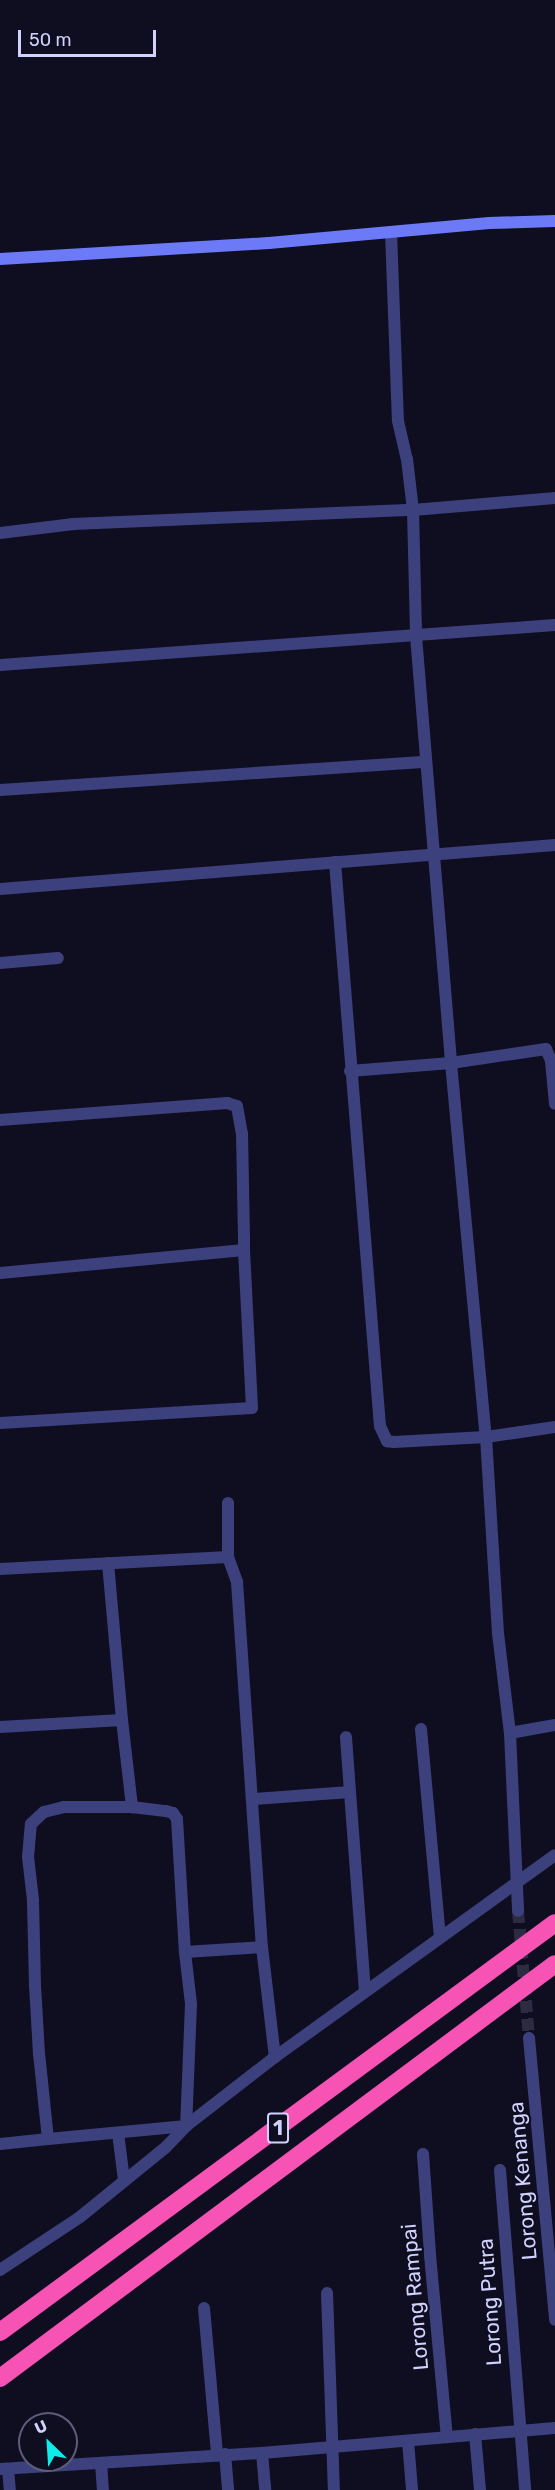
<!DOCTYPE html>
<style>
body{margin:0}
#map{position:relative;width:555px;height:2490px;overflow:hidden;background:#0f0e21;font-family:Rubik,sans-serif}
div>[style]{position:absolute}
.street-tunnel>*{height:12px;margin-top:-6px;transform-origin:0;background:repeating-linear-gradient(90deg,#2c2b42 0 12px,transparent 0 18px)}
.street>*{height:12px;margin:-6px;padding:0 6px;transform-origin:6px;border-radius:6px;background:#3c417e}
.secondary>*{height:12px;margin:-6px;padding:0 6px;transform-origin:6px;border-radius:6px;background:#6d7af7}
.highway>*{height:18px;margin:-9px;padding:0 9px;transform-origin:9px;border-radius:9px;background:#f653b4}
span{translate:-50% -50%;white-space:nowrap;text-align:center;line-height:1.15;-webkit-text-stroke:4.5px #0f0e21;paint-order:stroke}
.shield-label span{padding:2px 4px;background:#0f0e21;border:2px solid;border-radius:4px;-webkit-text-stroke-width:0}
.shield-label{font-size:20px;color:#d1d1fd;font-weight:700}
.street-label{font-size:21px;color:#d1d1fd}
.north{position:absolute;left:18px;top:2412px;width:60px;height:60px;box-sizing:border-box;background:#0f0e21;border:2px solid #5d5c79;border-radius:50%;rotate:335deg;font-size:16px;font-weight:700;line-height:24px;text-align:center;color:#d1d1fd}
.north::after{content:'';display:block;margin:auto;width:21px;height:27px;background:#0cede9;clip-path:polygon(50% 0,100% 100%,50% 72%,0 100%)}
.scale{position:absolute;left:18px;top:30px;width:138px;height:27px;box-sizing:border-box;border:3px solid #d1d1fd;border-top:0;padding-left:8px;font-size:18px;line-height:21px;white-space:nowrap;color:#d1d1fd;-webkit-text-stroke:4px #0f0e21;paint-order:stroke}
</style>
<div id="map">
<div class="street-tunnel">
<i style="left:518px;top:1911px;width:127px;rotate:85deg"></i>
</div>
<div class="street">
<i style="left:391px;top:232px;width:189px;rotate:87.9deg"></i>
<i style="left:398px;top:421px;width:39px;rotate:77deg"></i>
<i style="left:407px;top:459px;width:51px;rotate:83.3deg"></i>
<i style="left:413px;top:510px;width:126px;rotate:88.6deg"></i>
<i style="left:416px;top:636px;width:428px;rotate:85.3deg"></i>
<i style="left:451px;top:1063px;width:376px;rotate:84.7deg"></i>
<i style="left:486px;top:1437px;width:196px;rotate:86.5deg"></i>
<i style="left:498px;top:1633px;width:101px;rotate:83.2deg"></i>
<i style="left:510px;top:1733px;width:178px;rotate:87.4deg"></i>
<i style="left:0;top:533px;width:74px;rotate:-7deg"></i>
<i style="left:73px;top:524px;width:340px;rotate:-2.4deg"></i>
<i style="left:413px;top:510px;width:143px;rotate:-4.8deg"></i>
<i style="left:0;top:665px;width:556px;rotate:-4.12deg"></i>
<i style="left:0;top:790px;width:427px;rotate:-3.8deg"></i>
<i style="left:335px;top:862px;width:566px;rotate:85.44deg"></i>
<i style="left:380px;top:1426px;width:17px;rotate:65deg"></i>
<i style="left:387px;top:1441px;width:7px;rotate:8deg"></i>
<i style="left:394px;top:1442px;width:92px;rotate:-3.1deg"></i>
<i style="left:486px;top:1437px;width:70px;rotate:-8.2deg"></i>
<i style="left:0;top:889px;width:557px;rotate:-4.53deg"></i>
<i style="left:0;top:963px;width:58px;rotate:-4.9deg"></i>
<i style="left:350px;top:1071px;width:101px;rotate:-4.5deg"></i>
<i style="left:451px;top:1063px;width:96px;rotate:-8.4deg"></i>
<i style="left:546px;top:1049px;width:13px;rotate:67deg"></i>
<i style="left:551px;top:1061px;width:43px;rotate:84.7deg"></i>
<i style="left:0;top:1120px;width:228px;rotate:-4.3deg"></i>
<i style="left:227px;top:1103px;width:10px;rotate:17deg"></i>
<i style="left:237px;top:1106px;width:27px;rotate:80deg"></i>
<i style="left:242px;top:1133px;width:108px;rotate:88.9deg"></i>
<i style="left:244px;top:1241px;width:9px;rotate:90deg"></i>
<i style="left:244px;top:1250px;width:245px;rotate:174.6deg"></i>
<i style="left:0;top:1423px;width:252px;rotate:-3.4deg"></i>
<i style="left:252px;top:1408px;width:158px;rotate:-92.9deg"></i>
<i style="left:228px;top:1503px;width:54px;rotate:90deg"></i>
<i style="left:228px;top:1557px;width:27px;rotate:70deg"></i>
<i style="left:237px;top:1582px;width:366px;rotate:86.1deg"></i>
<i style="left:262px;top:1947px;width:111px;rotate:83.3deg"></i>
<i style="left:108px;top:1563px;width:158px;rotate:84.9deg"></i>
<i style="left:0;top:1569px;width:228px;rotate:-3deg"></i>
<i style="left:0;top:1727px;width:122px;rotate:-3.3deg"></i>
<i style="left:122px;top:1720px;width:88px;rotate:83.4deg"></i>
<i style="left:132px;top:1807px;width:34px;rotate:7deg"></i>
<i style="left:166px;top:1811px;width:7px;rotate:16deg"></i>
<i style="left:173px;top:1813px;width:7px;rotate:56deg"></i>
<i style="left:177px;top:1819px;width:133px;rotate:86.6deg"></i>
<i style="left:185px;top:1952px;width:52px;rotate:83.4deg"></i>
<i style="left:191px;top:2004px;width:122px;rotate:92.3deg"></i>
<i style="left:421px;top:1729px;width:209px;rotate:84.8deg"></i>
<i style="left:510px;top:1733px;width:46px;rotate:-10.1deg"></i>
<i style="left:350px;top:1792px;width:200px;rotate:85.7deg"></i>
<i style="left:253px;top:1799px;width:97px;rotate:-4.1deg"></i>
<i style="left:350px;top:1792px;width:55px;rotate:-94.2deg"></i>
<i style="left:185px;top:1952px;width:77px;rotate:-3.7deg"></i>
<i style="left:529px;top:2038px;width:283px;rotate:84.7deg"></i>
<i style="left:118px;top:2133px;width:47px;rotate:82.7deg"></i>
<i style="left:48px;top:2139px;width:139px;rotate:-5.4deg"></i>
<i style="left:0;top:2144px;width:48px;rotate:-5.9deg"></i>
<i style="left:48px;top:2139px;width:85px;rotate:-96deg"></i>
<i style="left:39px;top:2054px;width:70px;rotate:-93.3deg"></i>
<i style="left:35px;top:1984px;width:84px;rotate:-91.4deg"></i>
<i style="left:33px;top:1900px;width:43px;rotate:-96.6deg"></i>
<i style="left:28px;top:1857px;width:33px;rotate:-85deg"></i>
<i style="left:31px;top:1824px;width:18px;rotate:-43deg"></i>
<i style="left:44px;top:1812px;width:21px;rotate:-14deg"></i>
<i style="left:64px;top:1807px;width:68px"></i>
<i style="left:423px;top:2154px;width:101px;rotate:86deg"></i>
<i style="left:430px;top:2255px;width:183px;rotate:84.7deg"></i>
<i style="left:500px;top:2170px;width:321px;rotate:85.5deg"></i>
<i style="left:0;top:2270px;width:96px;rotate:-33.5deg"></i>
<i style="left:80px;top:2217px;width:109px;rotate:-39.1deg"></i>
<i style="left:165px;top:2148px;width:30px;rotate:-46deg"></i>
<i style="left:186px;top:2126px;width:113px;rotate:-37.8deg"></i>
<i style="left:275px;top:2057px;width:345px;rotate:-35.8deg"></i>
<i style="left:327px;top:2293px;width:197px;rotate:88deg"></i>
<i style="left:204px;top:2308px;width:148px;rotate:84.9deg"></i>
<i style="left:475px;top:2434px;width:56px;rotate:84.9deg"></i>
<i style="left:408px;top:2441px;width:49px;rotate:85.3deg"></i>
<i style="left:262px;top:2453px;width:37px;rotate:85deg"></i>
<i style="left:225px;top:2454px;width:36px;rotate:85deg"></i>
<i style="left:101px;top:2463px;width:27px;rotate:86deg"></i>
<i style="left:0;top:2469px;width:262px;rotate:-3.5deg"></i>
<i style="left:262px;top:2453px;width:294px;rotate:-4.9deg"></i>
<i style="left:8px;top:2469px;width:21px;rotate:85deg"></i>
</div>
<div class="secondary">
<i style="left:0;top:259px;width:269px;rotate:-3.4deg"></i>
<i style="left:269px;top:243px;width:221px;rotate:-5.2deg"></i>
<i style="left:489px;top:223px;width:66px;rotate:-1.7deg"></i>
</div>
<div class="highway">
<i style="left:0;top:2332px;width:689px;rotate:-36.39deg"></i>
<i style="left:0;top:2378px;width:692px;rotate:-36.72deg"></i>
</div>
<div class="shield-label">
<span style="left:278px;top:2128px">1</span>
</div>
<div class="street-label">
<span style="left:523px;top:2181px;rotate:-95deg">Lorong Kenanga</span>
<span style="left:415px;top:2297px;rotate:-95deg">Lorong Rampai</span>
<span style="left:490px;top:2302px;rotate:-94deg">Lorong Putra</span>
</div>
<div class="north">U</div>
<div class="scale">50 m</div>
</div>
